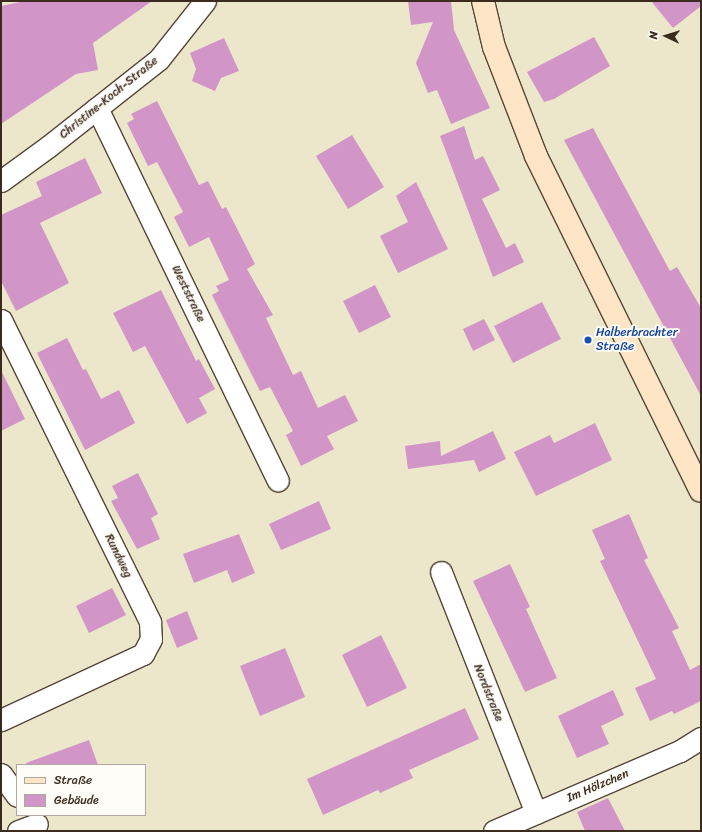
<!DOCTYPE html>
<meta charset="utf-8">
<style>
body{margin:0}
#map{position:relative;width:702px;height:832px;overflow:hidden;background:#ece7cb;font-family:Sriracha,sans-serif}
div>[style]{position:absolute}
.building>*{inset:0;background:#d196c7}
.roads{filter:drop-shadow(1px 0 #564638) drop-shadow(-1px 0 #564638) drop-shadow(0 1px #564638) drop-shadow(0 -1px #564638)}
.minor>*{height:21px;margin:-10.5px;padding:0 10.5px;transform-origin:10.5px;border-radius:10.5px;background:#fff}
.secondary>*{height:22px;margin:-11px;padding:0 11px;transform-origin:11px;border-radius:11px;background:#fde5c5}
.dots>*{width:11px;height:11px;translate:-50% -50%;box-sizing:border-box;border:2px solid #fdfcf7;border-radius:50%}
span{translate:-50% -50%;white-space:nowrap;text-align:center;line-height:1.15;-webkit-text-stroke:4px #fdfcf7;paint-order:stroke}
.street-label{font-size:12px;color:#3b2a1e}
.transit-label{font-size:12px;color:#164399}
.left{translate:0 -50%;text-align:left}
.frame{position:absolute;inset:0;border:2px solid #3b2a1e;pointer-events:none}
.legend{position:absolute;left:16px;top:764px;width:130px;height:52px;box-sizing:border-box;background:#fdfcf7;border:1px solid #afa8a0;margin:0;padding:5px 7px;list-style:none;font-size:12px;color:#3b2a1e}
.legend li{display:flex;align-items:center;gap:8px;height:20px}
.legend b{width:20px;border:1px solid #afa8a0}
.north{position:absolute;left:646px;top:16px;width:40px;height:40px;-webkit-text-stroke:3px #fdfcf7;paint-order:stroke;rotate:274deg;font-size:11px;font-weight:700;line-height:16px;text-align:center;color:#3b2a1e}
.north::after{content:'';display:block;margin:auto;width:14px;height:18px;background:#3b2a1e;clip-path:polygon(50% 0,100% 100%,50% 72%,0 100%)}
</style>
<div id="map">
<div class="building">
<i style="clip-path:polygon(25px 1px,152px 1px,93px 43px,98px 70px,76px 74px,1px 124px,1px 6px)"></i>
<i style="clip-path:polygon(408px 1px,451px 1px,454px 30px,490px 108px,451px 124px,437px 90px,428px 93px,416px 63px,433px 22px,411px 25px)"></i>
<i style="clip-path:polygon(651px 1px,701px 1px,701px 6px,673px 28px)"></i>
<i style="clip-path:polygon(594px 37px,610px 66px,554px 99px,544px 102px,527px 72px)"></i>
<i style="clip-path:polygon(224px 38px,239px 71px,221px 78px,215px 91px,192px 81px,196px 69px,190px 53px)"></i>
<i style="clip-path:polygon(157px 101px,199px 185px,208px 181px,222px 209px,226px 207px,255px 264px,247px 269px,273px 315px,266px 318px,293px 375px,301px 371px,318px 408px,345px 395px,358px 421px,327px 436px,334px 449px,301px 466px,286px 435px,293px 431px,270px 387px,260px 391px,212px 295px,219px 291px,216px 286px,229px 280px,209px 237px,189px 247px,174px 217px,183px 212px,157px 162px,148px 166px,127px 123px,134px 119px,131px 114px)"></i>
<i style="clip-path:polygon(464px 126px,475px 160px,483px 156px,500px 190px,482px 199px,506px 248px,515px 243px,524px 262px,493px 277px,440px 136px)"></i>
<i style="clip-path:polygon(593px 128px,670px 271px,677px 267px,701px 308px,701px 396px,564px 140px)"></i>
<i style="clip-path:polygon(352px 135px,384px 187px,348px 209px,316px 156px)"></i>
<i style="clip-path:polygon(85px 158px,102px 193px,40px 223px,69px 283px,16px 311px,1px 281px,1px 215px,42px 196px,36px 182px)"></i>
<i style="clip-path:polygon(416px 182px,448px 249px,398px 273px,380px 236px,408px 222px,396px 196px)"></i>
<i style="clip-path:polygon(375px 285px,391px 317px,359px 333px,343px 301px)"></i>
<i style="clip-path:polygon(161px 290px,196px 361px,199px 359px,215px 389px,199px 398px,207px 413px,187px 424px,145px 346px,133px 352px,113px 313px)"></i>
<i style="clip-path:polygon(542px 302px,561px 339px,513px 363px,494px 326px)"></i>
<i style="clip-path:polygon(484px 319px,495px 340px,473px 351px,463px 329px)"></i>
<i style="clip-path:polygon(67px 338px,83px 370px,86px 369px,101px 399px,119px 390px,135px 423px,85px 450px,37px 353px)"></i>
<i style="clip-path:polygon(1px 370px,25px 419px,1px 431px)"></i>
<i style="clip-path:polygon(595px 423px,612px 460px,536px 496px,514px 452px,550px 435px,554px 443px)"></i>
<i style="clip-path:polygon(493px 431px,506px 459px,479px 472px,474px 460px,408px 469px,405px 446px,440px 441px,441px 456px)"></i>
<i style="clip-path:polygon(138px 473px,158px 514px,151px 518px,160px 539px,137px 549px,111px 501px,118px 498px,112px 486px)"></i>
<i style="clip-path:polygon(319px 501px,331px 529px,281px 550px,269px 524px)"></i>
<i style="clip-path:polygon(629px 514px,648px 558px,644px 560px,679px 628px,672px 631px,690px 670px,701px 664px,701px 701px,674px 714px,672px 711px,650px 721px,635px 688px,656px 679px,600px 561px,605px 559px,592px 530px)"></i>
<i style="clip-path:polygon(239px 534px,255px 573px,232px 583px,227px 570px,194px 583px,183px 554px)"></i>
<i style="clip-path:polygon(510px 564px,530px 607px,526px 609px,557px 678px,525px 692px,473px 581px)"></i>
<i style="clip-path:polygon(112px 588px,126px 615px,89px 633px,76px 606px)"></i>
<i style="clip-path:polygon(187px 611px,198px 639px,177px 648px,166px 620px)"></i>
<i style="clip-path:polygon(381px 635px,407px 688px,367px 707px,342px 655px)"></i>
<i style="clip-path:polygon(285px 648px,305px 697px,260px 716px,240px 666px)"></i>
<i style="clip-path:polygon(613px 690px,624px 715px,601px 726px,609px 744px,577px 758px,558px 716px)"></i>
<i style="clip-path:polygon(465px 708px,479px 739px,409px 770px,413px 778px,380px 793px,378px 790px,323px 815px,307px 779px)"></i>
<i style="clip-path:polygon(89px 740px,98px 765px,27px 765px,26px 763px)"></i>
<i style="clip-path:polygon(608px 798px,625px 831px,585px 831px,577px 812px)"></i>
</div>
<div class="roads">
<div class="minor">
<i style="left:97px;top:108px;width:414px;rotate:64.1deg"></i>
<i style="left:1px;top:181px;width:59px;rotate:-36.1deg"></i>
<i style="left:49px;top:146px;width:140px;rotate:-38.3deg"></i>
<i style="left:159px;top:59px;width:74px;rotate:-51.6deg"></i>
<i style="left:1px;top:320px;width:337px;rotate:63.7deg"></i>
<i style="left:150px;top:622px;width:17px;rotate:87deg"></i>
<i style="left:151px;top:639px;width:17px;rotate:118deg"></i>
<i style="left:143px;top:654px;width:157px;rotate:155.1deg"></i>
<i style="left:441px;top:572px;width:259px;rotate:68.5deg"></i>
<i style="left:1px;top:774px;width:27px;rotate:54deg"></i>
<i style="left:18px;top:831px;width:20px;rotate:-20deg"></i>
<i style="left:494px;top:831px;width:202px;rotate:-23.3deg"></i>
<i style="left:680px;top:751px;width:25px;rotate:-32deg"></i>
</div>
<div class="secondary">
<i style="left:483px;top:1px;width:47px;rotate:76.6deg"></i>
<i style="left:494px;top:47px;width:117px;rotate:68.9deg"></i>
<i style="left:536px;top:156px;width:373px;rotate:63.8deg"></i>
</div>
</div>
<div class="dots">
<i style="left:588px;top:340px;background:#1a4fb4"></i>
</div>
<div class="street-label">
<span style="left:109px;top:98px;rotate:-39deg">Christine-Koch-Straße</span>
<span style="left:188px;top:294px;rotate:64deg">Weststraße</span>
<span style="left:118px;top:556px;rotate:64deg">Rundweg</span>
<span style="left:488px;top:693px;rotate:68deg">Nordstraße</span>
<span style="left:598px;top:786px;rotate:-23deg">Im Hölzchen</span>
</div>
<div class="transit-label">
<span class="left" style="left:596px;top:340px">Halberbrachter<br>Straße</span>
</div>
<div class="frame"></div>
<ul class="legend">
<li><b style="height:5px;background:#fde5c5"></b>Straße</li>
<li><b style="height:11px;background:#d196c7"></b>Gebäude</li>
</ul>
<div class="north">N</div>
</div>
